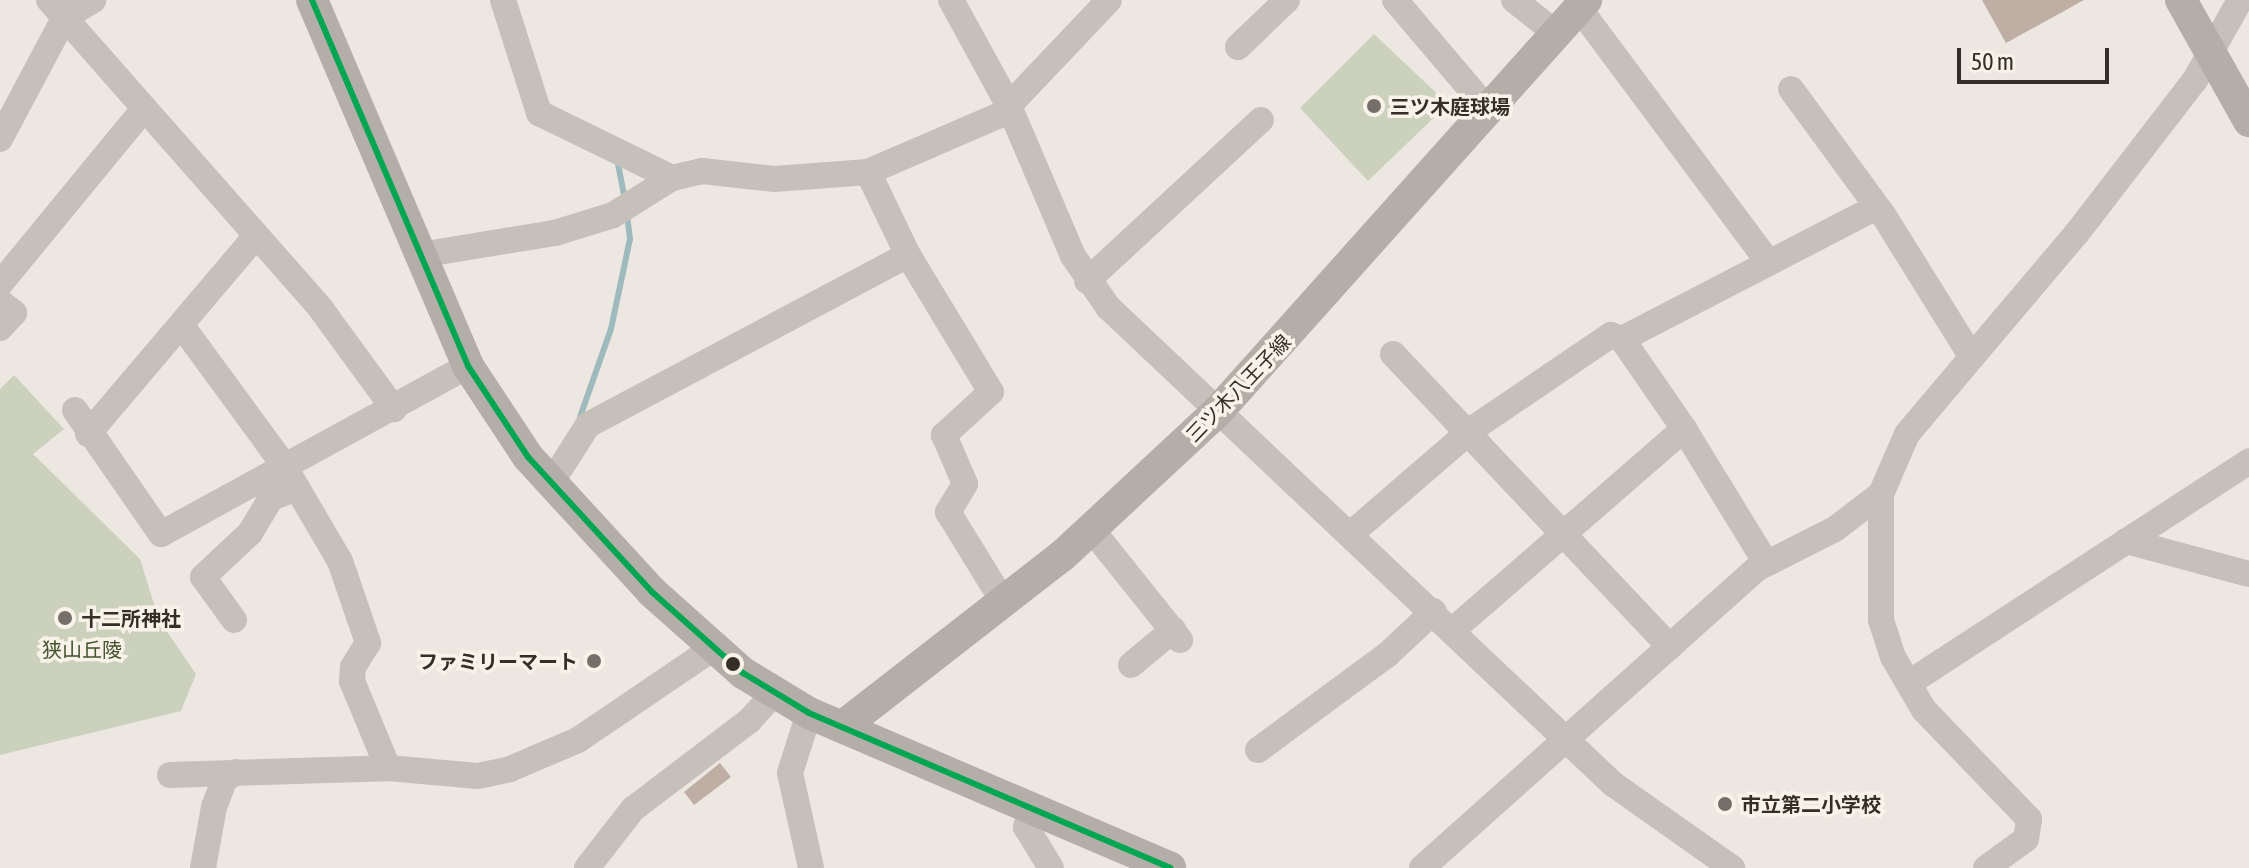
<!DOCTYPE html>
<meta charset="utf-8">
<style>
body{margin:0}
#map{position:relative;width:2249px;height:868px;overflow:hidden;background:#ece8e1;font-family:"Asap Condensed","Noto Sans JP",sans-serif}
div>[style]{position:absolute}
.green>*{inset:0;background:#cbd1bc}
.stream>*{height:6px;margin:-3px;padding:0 3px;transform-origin:3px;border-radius:3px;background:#9ebabc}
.building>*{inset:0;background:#bfaea3}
.minor>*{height:26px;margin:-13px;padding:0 13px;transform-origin:13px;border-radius:13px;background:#c5c0b9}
.major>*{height:32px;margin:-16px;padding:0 16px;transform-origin:16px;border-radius:16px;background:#b4aea9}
.bus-1>*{height:6px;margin:-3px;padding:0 3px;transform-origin:3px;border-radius:3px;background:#00a651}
.dots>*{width:22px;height:22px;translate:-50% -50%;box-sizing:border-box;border:4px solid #f8f2e8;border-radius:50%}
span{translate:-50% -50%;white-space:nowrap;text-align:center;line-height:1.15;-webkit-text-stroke:7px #f8f2e8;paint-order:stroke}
.poi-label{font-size:20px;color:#352e28;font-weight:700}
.left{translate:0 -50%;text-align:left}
.right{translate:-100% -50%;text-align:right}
.street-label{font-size:20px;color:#352e28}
.park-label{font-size:20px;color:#41522d}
.scale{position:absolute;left:1957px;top:48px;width:152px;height:36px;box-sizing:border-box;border:4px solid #352e28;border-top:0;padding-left:10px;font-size:24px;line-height:28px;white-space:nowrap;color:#352e28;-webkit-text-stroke:6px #f8f2e8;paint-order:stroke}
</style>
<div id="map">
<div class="green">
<i style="clip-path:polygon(1374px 34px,1448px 104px,1368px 181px,1300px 108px)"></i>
<i style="clip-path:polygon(14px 375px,64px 429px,33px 454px,140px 559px,159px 620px,196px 674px,181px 711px,0 755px,0 389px)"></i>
</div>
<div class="stream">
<i style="left:618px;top:164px;width:32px;rotate:79deg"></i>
<i style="left:580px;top:417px;width:93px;rotate:-70.6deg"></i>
<i style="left:611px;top:329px;width:92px;rotate:-78.1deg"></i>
<i style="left:630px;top:239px;width:23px;rotate:-97deg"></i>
</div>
<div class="building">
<i style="clip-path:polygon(1982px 0,2084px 0,2006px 43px)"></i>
<i style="clip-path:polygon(720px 763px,731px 777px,694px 805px,684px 792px)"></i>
</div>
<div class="minor">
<i style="left:49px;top:0;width:412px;rotate:48.6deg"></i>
<i style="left:321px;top:309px;width:124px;rotate:53.9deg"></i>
<i style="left:503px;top:0;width:119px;rotate:72.3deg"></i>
<i style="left:539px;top:113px;width:148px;rotate:26deg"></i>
<i style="left:951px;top:0;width:121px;rotate:61.3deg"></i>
<i style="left:1009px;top:106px;width:163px;rotate:66.9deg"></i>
<i style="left:1073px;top:256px;width:62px;rotate:55.5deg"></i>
<i style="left:1108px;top:307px;width:695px;rotate:43.37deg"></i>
<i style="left:1613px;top:784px;width:146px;rotate:35.2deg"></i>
<i style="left:1395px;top:0;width:145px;rotate:49.7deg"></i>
<i style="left:1514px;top:0;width:55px;rotate:38.3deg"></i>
<i style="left:1579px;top:8px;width:317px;rotate:53.3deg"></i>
<i style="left:1238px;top:47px;width:68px;rotate:-43.8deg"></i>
<i style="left:1791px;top:89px;width:157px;rotate:53.8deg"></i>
<i style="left:1884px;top:216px;width:163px;rotate:58.1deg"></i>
<i style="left:0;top:139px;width:138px;rotate:-62deg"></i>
<i style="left:65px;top:17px;width:33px;rotate:-31deg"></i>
<i style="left:868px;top:172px;width:92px;rotate:64.3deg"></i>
<i style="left:908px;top:255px;width:160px;rotate:58.8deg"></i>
<i style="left:991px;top:392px;width:64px;rotate:137.5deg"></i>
<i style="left:944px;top:435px;width:53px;rotate:66.8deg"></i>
<i style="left:965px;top:484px;width:33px;rotate:121deg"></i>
<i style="left:948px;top:512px;width:107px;rotate:58.4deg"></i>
<i style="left:420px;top:255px;width:137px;rotate:-9.3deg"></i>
<i style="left:555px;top:233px;width:61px;rotate:-17.2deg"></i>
<i style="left:613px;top:215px;width:70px;rotate:-32.1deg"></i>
<i style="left:672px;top:178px;width:31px;rotate:-13deg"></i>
<i style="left:702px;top:171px;width:72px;rotate:6.3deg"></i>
<i style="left:774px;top:179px;width:94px;rotate:-4.3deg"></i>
<i style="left:868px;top:172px;width:144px;rotate:-23.4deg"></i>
<i style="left:1000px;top:115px;width:158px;rotate:-46.5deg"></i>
<i style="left:1087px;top:281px;width:237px;rotate:-42.8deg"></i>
<i style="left:0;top:284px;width:225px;rotate:-50.6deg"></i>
<i style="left:0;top:302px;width:18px;rotate:38deg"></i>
<i style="left:14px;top:313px;width:21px;rotate:133deg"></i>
<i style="left:182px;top:326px;width:171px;rotate:53.8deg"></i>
<i style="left:283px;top:464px;width:113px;rotate:59.6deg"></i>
<i style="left:340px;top:561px;width:87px;rotate:71.1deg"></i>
<i style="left:368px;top:643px;width:28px;rotate:122deg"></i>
<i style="left:353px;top:667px;width:14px;rotate:94deg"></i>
<i style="left:352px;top:681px;width:94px;rotate:67.5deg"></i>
<i style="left:1622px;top:339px;width:283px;rotate:-27.4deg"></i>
<i style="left:1393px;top:354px;width:403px;rotate:46.6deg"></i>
<i style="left:75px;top:410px;width:151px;rotate:55.3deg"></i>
<i style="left:161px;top:534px;width:350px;rotate:-28.7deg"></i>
<i style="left:88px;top:434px;width:258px;rotate:-49.7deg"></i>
<i style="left:551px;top:483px;width:69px;rotate:-57.5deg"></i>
<i style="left:588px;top:425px;width:362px;rotate:-28deg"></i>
<i style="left:1092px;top:530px;width:141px;rotate:51.3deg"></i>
<i style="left:1353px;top:532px;width:156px;rotate:-40.8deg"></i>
<i style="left:1471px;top:430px;width:169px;rotate:-34.2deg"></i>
<i style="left:1611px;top:335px;width:12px;rotate:20deg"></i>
<i style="left:1622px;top:339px;width:109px;rotate:55.4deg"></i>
<i style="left:1684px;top:429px;width:157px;rotate:58.5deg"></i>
<i style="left:2126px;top:541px;width:127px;rotate:15deg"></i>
<i style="left:234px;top:620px;width:53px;rotate:-125.8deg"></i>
<i style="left:203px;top:577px;width:64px;rotate:-43.1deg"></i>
<i style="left:250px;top:533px;width:41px;rotate:-59deg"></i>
<i style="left:271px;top:498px;width:28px;rotate:-21deg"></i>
<i style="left:1454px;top:629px;width:305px;rotate:-41deg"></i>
<i style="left:1131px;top:665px;width:55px;rotate:-39.8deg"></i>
<i style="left:1909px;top:683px;width:406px;rotate:-33.1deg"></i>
<i style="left:809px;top:713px;width:63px;rotate:107.6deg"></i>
<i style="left:790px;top:773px;width:97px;rotate:77.5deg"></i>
<i style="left:1258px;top:750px;width:160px;rotate:-36.4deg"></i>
<i style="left:1387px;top:655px;width:64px;rotate:-43.1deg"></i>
<i style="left:170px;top:775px;width:218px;rotate:-1.8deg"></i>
<i style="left:388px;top:768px;width:90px;rotate:5.1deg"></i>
<i style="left:478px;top:776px;width:33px;rotate:-12deg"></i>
<i style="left:510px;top:769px;width:74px;rotate:-23.1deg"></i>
<i style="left:578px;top:740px;width:162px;rotate:-34.2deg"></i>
<i style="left:1031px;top:807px;width:21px;rotate:104deg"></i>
<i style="left:1026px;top:827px;width:48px;rotate:58.6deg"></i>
<i style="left:203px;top:868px;width:62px;rotate:-79.8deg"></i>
<i style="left:214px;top:807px;width:30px;rotate:-69deg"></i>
<i style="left:225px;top:779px;width:13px;rotate:-32deg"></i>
<i style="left:587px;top:868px;width:75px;rotate:-52.1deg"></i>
<i style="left:633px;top:809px;width:146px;rotate:-37.2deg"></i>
<i style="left:749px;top:721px;width:36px;rotate:-48deg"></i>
<i style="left:1422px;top:868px;width:450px;rotate:-41.8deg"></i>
<i style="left:1758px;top:568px;width:86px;rotate:-26.9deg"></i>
<i style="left:1835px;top:529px;width:58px;rotate:-37.3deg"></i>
<i style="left:1986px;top:868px;width:49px;rotate:-35.9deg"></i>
<i style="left:2026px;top:839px;width:20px;rotate:-81deg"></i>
<i style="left:2029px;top:819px;width:151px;rotate:-133.9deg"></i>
<i style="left:1924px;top:710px;width:61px;rotate:-120.3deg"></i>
<i style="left:1893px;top:657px;width:39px;rotate:-108deg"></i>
<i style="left:1881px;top:620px;width:126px;rotate:-90deg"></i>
<i style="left:1881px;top:494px;width:65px;rotate:-66.6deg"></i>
<i style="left:1907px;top:434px;width:263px;rotate:-49.8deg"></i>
<i style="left:2077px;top:233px;width:193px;rotate:-52.4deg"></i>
<i style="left:2195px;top:80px;width:92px;rotate:-60.6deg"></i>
</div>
<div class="major">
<i style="left:312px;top:0;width:398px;rotate:66.9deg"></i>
<i style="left:468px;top:366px;width:109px;rotate:56.6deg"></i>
<i style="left:528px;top:457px;width:183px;rotate:47.4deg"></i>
<i style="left:652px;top:592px;width:122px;rotate:41.7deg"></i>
<i style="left:743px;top:673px;width:77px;rotate:31.2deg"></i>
<i style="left:809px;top:713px;width:393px;rotate:23.2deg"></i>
<i style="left:2181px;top:0;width:139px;rotate:60.7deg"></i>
<i style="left:842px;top:727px;width:279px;rotate:-37.9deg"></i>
<i style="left:1062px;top:556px;width:213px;rotate:-42.9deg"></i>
<i style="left:1218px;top:411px;width:552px;rotate:-48.16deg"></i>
</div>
<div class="bus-1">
<i style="left:312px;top:0;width:398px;rotate:66.9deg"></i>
<i style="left:468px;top:366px;width:109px;rotate:56.6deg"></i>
<i style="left:528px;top:457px;width:183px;rotate:47.4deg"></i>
<i style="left:652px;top:592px;width:122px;rotate:41.7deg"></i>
<i style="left:743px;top:673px;width:77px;rotate:31.2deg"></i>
<i style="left:809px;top:713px;width:393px;rotate:23.2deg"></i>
</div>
<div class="dots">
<i style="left:1374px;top:106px;background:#756f69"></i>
<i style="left:65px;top:618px;background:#756f69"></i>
<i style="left:594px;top:661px;background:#756f69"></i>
<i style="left:733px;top:664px;background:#352e28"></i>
<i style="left:1725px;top:804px;background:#756f69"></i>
</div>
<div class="poi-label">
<span class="left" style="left:1390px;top:106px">三ツ木庭球場</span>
<span class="left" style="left:81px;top:618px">十二所神社</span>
<span class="right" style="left:578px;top:661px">ファミリーマート</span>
<span class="left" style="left:1741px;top:804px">市立第二小学校</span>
</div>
<div class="street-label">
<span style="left:1238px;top:388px;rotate:-46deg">三ツ木八王子線</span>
</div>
<div class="park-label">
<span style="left:82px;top:649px">狭山丘陵</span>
</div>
<div class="scale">50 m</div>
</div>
